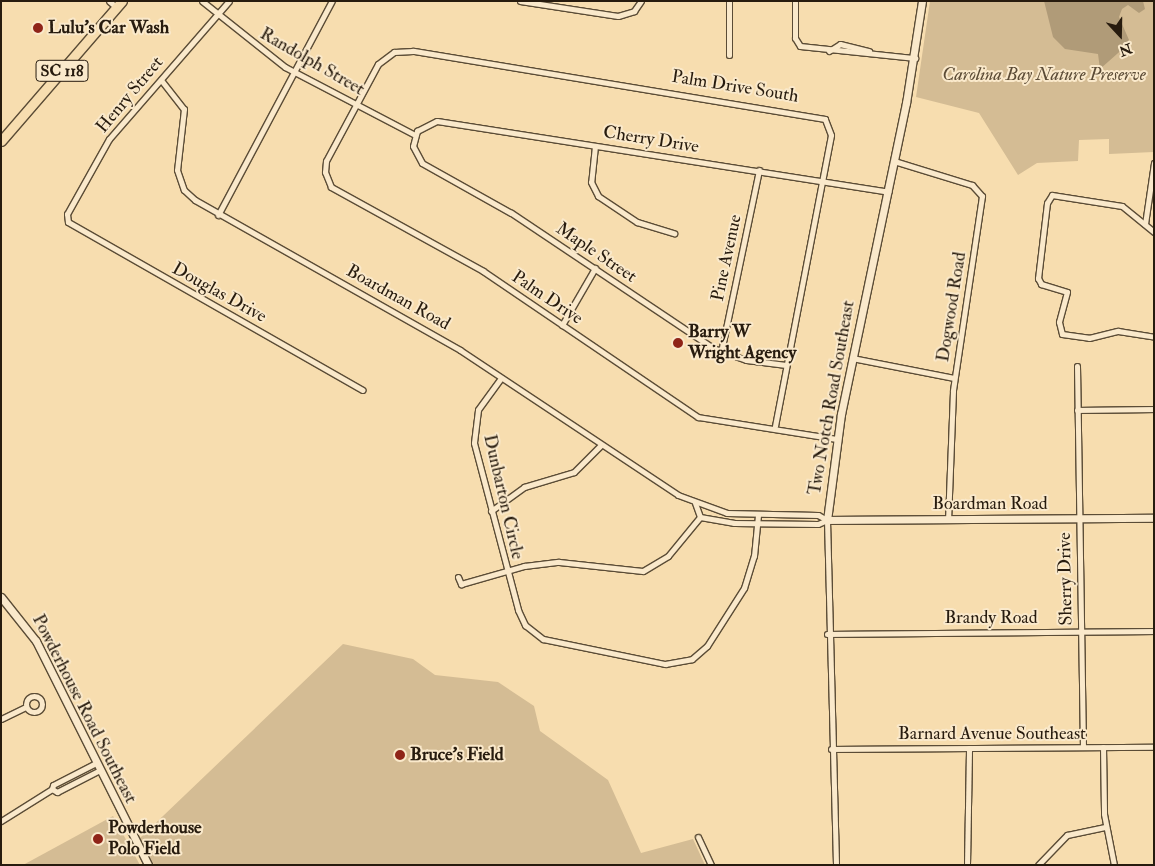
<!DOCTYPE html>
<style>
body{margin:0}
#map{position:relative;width:1155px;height:866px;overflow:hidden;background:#f7ddaf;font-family:"IM FELL Double Pica",serif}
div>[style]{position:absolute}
.green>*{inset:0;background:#d4bc94}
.water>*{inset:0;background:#b09b78}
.roads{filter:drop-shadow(1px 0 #5b4c36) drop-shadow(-1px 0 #5b4c36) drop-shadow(0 1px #5b4c36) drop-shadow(0 -1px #5b4c36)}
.minor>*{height:5px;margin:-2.5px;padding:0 2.5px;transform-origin:2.5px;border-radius:2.5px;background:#fae9cb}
.minor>.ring{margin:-2.5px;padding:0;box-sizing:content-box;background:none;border:5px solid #fae9cb;border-radius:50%}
.tertiary>*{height:7px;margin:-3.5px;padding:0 3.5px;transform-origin:3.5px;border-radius:3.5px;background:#fae9cb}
.primary>*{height:9px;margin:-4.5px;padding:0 4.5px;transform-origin:4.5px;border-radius:4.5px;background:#f7ddaf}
.dots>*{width:14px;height:14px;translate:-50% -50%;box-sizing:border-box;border:2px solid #fae9cb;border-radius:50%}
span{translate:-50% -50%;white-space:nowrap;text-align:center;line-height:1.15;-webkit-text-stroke:4px #fae9cb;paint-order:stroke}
.shield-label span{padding:1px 4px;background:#fae9cb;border:1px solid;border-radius:4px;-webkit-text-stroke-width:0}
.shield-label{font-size:16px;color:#271b0e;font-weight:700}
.poi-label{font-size:18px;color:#271b0e;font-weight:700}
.left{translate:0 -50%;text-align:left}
.street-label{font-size:18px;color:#271b0e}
.park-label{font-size:18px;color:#5b4b36;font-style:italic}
.frame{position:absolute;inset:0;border:2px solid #271b0e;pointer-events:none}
.north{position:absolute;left:1095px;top:10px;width:50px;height:50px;-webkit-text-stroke:4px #fae9cb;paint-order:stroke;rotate:159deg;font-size:14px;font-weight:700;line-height:20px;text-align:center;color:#271b0e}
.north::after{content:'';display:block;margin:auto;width:18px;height:22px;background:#271b0e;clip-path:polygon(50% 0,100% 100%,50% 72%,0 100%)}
</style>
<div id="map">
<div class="green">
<i style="clip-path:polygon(930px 1px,1154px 1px,1154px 152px,1109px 154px,1109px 139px,1079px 140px,1078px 161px,1037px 163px,1018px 175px,979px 113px,916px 97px)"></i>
<i style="clip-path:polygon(343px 644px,413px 659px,435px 675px,498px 682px,534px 706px,540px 731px,608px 780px,641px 853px,693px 839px,705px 865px,154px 865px,140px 838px)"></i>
<i style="clip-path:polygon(113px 816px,140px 865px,23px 865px)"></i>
</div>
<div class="water">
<i style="clip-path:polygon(1044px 1px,1143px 1px,1145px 9px,1139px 13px,1128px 5px,1122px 9px,1119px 17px,1129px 40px,1126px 46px,1100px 69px,1098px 54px,1065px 49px,1053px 37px)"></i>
</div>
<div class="roads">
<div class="minor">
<i style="left:109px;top:1px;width:11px;rotate:41deg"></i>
<i style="left:202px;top:1px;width:106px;rotate:38.5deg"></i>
<i style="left:285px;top:67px;width:147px;rotate:27.6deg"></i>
<i style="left:229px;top:1px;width:183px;rotate:131deg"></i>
<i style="left:109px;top:139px;width:86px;rotate:119.2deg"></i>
<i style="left:67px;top:214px;width:8px;rotate:83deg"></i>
<i style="left:68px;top:222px;width:339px;rotate:29.7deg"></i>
<i style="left:520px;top:1px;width:99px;rotate:8.7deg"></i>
<i style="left:618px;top:16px;width:17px;rotate:-17deg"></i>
<i style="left:634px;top:11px;width:12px;rotate:-55deg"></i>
<i style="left:729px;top:1px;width:54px;rotate:90deg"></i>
<i style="left:795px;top:1px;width:37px;rotate:90deg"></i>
<i style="left:795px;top:38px;width:9px;rotate:58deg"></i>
<i style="left:800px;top:46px;width:116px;rotate:6deg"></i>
<i style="left:829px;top:51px;width:13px;rotate:-32deg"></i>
<i style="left:840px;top:44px;width:30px;rotate:14deg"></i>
<i style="left:161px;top:80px;width:37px;rotate:52deg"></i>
<i style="left:184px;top:109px;width:61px;rotate:96.5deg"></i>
<i style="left:177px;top:170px;width:21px;rotate:71deg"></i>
<i style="left:184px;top:190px;width:15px;rotate:42deg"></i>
<i style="left:195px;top:200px;width:305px;rotate:29.5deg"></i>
<i style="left:460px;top:350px;width:262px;rotate:33.6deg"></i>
<i style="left:678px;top:495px;width:52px;rotate:20.2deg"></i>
<i style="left:727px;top:513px;width:91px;rotate:1.3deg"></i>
<i style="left:818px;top:515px;width:10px;rotate:29deg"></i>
<i style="left:595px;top:146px;width:36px;rotate:96deg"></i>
<i style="left:591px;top:182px;width:16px;rotate:63deg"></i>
<i style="left:598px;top:196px;width:47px;rotate:33.7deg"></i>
<i style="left:637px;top:222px;width:39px;rotate:17deg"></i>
<i style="left:894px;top:161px;width:82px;rotate:17.1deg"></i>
<i style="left:972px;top:185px;width:15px;rotate:48deg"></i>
<i style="left:982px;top:196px;width:197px;rotate:98.5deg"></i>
<i style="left:953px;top:391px;width:128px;rotate:92.2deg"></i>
<i style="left:218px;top:215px;width:242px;rotate:-62deg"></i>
<i style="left:1145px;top:224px;width:62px;rotate:-81.6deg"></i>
<i style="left:1154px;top:232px;width:41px;rotate:-140.9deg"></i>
<i style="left:1122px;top:206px;width:71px;rotate:-171.1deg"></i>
<i style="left:1052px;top:195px;width:9px;rotate:122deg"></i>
<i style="left:1047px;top:203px;width:76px;rotate:96.8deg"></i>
<i style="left:1038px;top:278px;width:7px;rotate:63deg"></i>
<i style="left:1041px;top:284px;width:27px;rotate:17deg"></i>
<i style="left:1067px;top:292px;width:31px;rotate:105deg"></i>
<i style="left:1059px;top:322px;width:12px;rotate:76deg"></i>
<i style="left:1062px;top:334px;width:27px;rotate:8deg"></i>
<i style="left:1089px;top:338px;width:30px;rotate:-14deg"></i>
<i style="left:1118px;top:331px;width:36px;rotate:9deg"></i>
<i style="left:562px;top:325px;width:66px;rotate:-59.9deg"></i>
<i style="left:721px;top:352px;width:186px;rotate:-78.2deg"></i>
<i style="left:852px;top:358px;width:104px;rotate:11.1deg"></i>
<i style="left:786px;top:365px;width:40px;rotate:-172.9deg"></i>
<i style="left:746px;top:360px;width:35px;rotate:-160deg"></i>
<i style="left:713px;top:348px;width:243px;rotate:-146.2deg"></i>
<i style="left:511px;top:213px;width:102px;rotate:-150.7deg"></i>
<i style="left:422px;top:163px;width:19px;rotate:-118deg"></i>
<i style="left:413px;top:146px;width:16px;rotate:-75deg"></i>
<i style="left:417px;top:131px;width:22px;rotate:-27deg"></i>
<i style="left:437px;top:121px;width:457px;rotate:8.9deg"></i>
<i style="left:1077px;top:366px;width:381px;rotate:89.1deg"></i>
<i style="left:501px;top:378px;width:39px;rotate:126deg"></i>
<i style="left:478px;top:410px;width:33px;rotate:97deg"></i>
<i style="left:474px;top:443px;width:173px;rotate:75.2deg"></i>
<i style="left:518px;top:610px;width:17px;rotate:65deg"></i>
<i style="left:525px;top:625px;width:23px;rotate:38deg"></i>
<i style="left:543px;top:639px;width:125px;rotate:11.6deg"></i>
<i style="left:665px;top:664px;width:27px;rotate:-10deg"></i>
<i style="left:692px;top:659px;width:20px;rotate:-41deg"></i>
<i style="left:707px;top:646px;width:69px;rotate:-57.5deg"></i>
<i style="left:744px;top:588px;width:34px;rotate:-73deg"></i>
<i style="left:754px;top:556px;width:41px;rotate:-84.4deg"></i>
<i style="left:1077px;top:410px;width:77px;rotate:-0.7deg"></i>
<i style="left:775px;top:426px;width:296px;rotate:-79.1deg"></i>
<i style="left:831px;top:135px;width:17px;rotate:-111deg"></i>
<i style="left:825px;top:119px;width:418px;rotate:-170.6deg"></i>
<i style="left:413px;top:51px;width:19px;rotate:177deg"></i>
<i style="left:394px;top:52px;width:20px;rotate:143deg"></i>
<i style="left:378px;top:64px;width:110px;rotate:118.2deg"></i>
<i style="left:326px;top:161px;width:11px;rotate:95deg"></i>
<i style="left:325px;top:172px;width:16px;rotate:68deg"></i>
<i style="left:331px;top:187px;width:174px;rotate:28.9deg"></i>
<i style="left:483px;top:271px;width:260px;rotate:34.2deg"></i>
<i style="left:698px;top:417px;width:141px;rotate:9deg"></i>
<i style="left:695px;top:503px;width:15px;rotate:70deg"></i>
<i style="left:700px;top:517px;width:35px;rotate:10deg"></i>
<i style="left:734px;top:523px;width:84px;rotate:0.7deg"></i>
<i style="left:818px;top:524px;width:10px;rotate:-24deg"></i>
<i style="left:491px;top:511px;width:41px;rotate:-36deg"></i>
<i style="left:524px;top:487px;width:52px;rotate:-16.7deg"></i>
<i style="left:574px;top:472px;width:38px;rotate:-45deg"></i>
<i style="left:827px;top:520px;width:345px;rotate:88.5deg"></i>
<i style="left:458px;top:577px;width:8px;rotate:67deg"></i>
<i style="left:461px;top:584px;width:66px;rotate:-15.9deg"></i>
<i style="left:524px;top:566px;width:35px;rotate:-7deg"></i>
<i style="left:559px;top:562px;width:84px;rotate:6.1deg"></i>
<i style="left:643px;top:571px;width:29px;rotate:-31deg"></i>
<i style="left:668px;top:556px;width:50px;rotate:-50.6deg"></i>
<i style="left:827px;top:634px;width:327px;rotate:-0.5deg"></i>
<i class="ring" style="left:26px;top:696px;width:11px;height:11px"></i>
<i style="left:1px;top:719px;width:28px;rotate:-26deg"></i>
<i style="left:1103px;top:747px;width:67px;rotate:89.1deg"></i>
<i style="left:1104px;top:814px;width:52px;rotate:78.9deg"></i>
<i style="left:831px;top:749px;width:323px;rotate:-0.4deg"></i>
<i style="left:96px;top:763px;width:48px;rotate:152.9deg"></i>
<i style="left:53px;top:785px;width:4px;rotate:104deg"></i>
<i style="left:52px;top:789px;width:6px;rotate:31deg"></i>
<i style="left:57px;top:792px;width:48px;rotate:-27.1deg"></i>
<i style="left:1px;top:821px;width:60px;rotate:-32.1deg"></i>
<i style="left:698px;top:837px;width:31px;rotate:65deg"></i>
<i style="left:967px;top:865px;width:117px;rotate:-89deg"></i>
<i style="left:1038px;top:865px;width:42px;rotate:-46deg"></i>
<i style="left:1067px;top:835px;width:40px;rotate:-12deg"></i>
</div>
<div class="tertiary">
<i style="left:922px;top:1px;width:103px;rotate:98.9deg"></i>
<i style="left:906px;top:103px;width:318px;rotate:101.8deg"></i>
<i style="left:841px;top:414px;width:107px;rotate:97.5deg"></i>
<i style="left:827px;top:520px;width:327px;rotate:-0.4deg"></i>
<i style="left:1px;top:597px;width:56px;rotate:51.5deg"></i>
<i style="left:36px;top:641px;width:250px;rotate:63.4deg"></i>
</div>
<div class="primary">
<i style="left:1px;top:141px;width:185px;rotate:-49.2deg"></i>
</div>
</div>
<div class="dots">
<i style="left:38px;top:28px;background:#8f2418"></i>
<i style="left:678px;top:343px;background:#8f2418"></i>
<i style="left:400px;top:755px;background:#8f2418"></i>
<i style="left:98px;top:839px;background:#8f2418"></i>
</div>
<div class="shield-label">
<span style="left:62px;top:71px">SC 118</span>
</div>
<div class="poi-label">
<span class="left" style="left:48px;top:28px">Lulu's Car Wash</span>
<span class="left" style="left:688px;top:343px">Barry W<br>Wright Agency</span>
<span class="left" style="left:410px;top:755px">Bruce's Field</span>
<span class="left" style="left:108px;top:839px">Powderhouse<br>Polo Field</span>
</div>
<div class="street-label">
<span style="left:312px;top:62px;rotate:30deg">Randolph Street</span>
<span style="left:735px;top:87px;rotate:9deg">Palm Drive South</span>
<span style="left:130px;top:95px;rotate:-50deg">Henry Street</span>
<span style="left:651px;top:140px;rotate:9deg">Cherry Drive</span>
<span style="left:596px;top:253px;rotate:34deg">Maple Street</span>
<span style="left:727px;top:258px;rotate:-78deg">Pine Avenue</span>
<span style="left:219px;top:293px;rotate:29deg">Douglas Drive</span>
<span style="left:398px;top:298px;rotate:29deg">Boardman Road</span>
<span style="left:547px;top:298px;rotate:34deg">Palm Drive</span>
<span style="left:952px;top:307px;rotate:-81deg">Dogwood Road</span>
<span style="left:832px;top:398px;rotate:-80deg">Two Notch Road Southeast</span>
<span style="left:503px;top:497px;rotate:77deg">Dunbarton Circle</span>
<span style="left:990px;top:504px">Boardman Road</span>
<span style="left:1066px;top:579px;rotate:-91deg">Sherry Drive</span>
<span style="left:991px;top:618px">Brandy Road</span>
<span style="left:84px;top:709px;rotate:63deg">Powderhouse Road Southeast</span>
<span style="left:992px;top:734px">Barnard Avenue Southeast</span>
</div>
<div class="park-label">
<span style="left:1044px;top:75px">Carolina Bay Nature Preserve</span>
</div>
<div class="frame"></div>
<div class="north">N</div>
</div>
